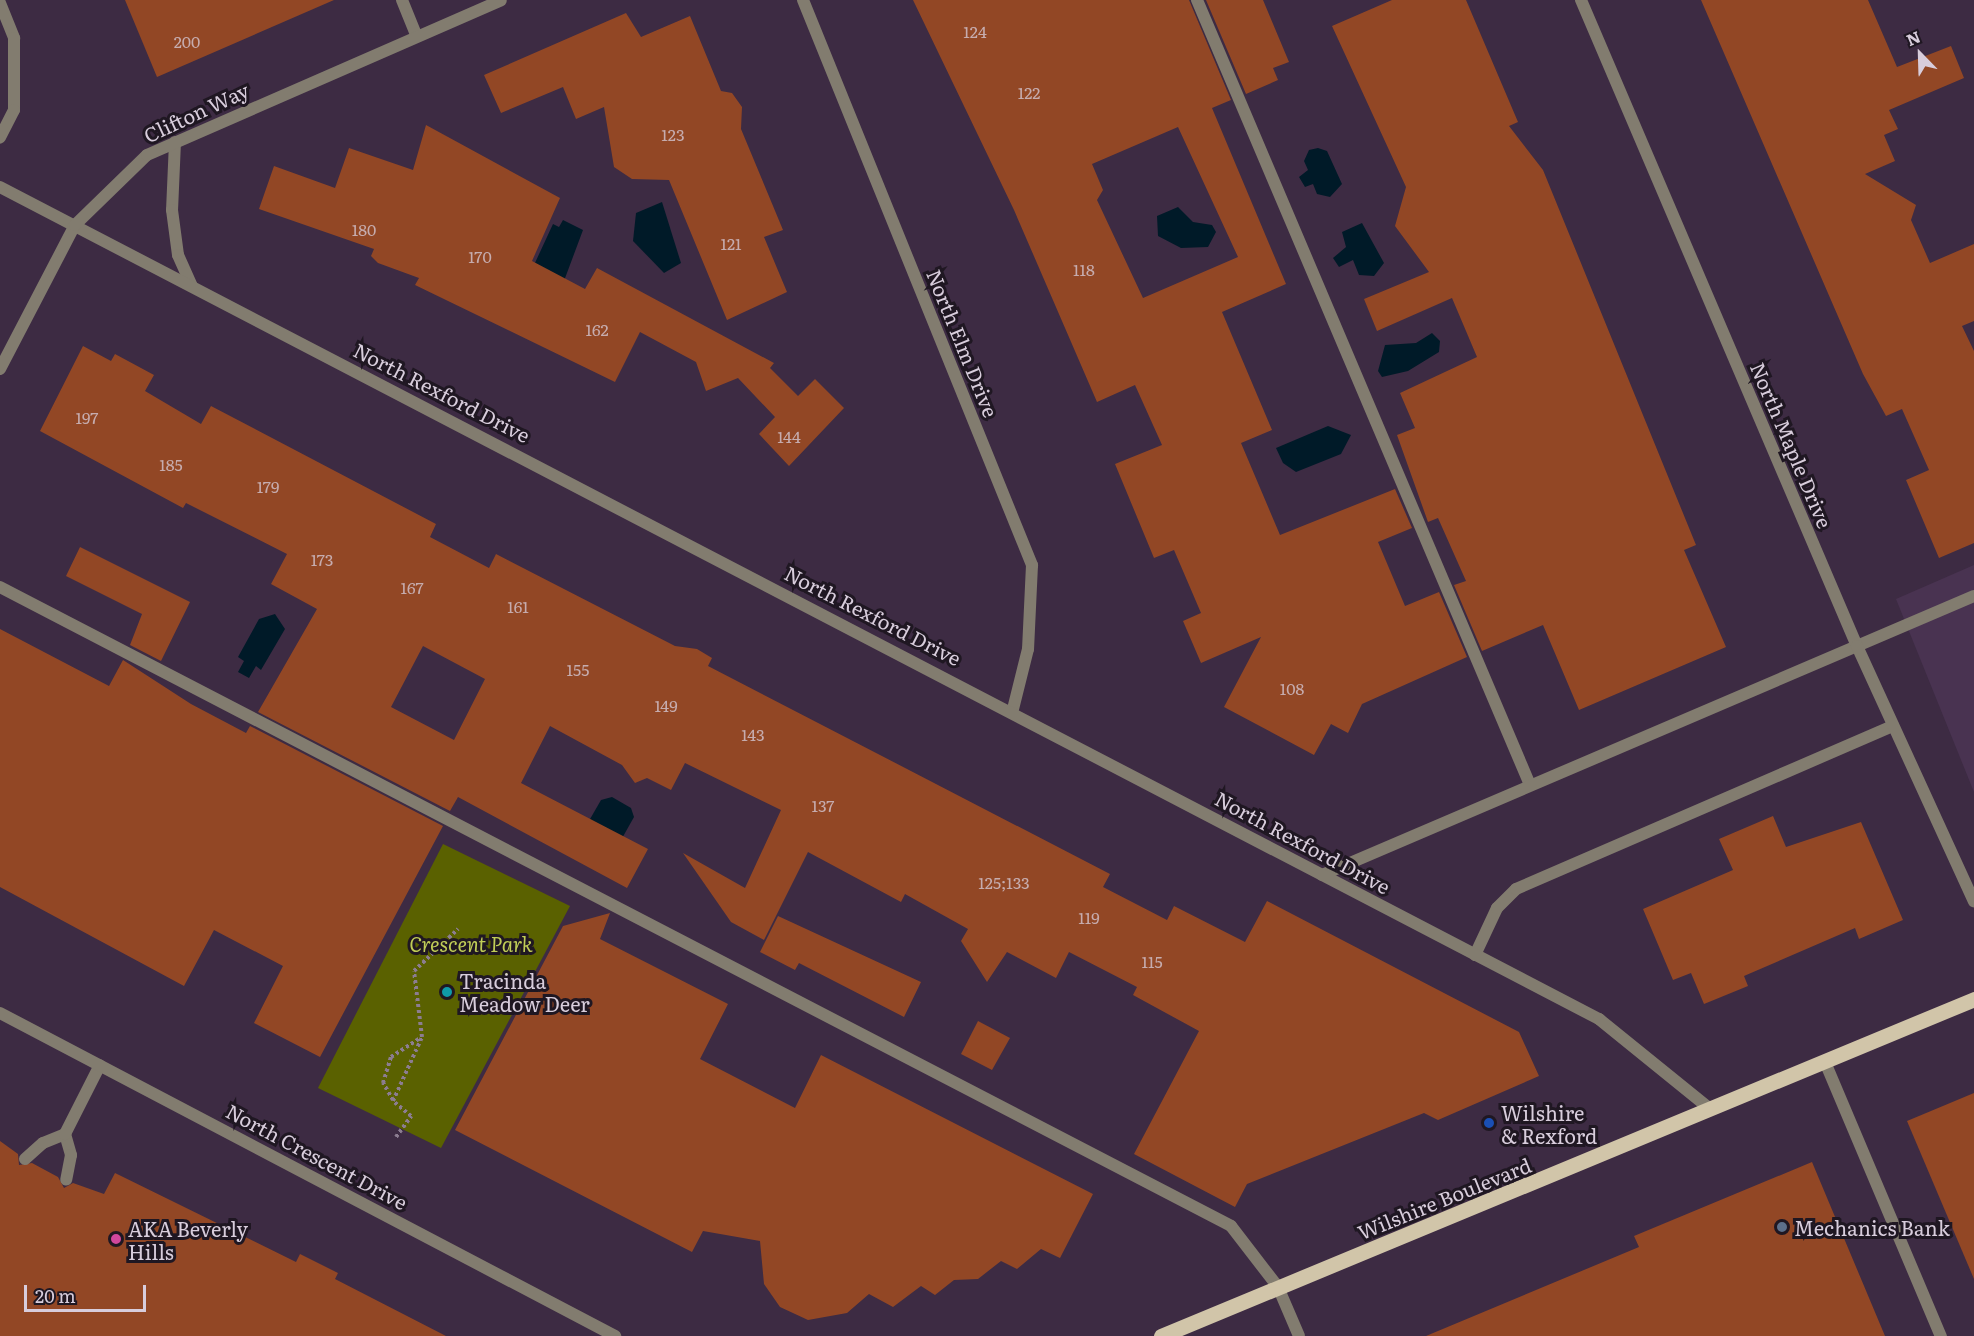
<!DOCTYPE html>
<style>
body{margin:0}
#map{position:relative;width:1974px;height:1336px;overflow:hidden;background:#3d2b43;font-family:Literata,serif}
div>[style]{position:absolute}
.built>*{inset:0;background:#493351}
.green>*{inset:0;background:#5a6100}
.water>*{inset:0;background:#001a28}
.building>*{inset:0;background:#924725}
.path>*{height:4px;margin-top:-2px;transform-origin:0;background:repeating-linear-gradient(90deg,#8c7d91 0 3px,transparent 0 6px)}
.service>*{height:12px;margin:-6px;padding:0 6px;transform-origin:6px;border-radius:6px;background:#827c6f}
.minor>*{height:12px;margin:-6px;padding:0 6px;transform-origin:6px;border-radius:6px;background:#827c6f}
.tertiary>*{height:12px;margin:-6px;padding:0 6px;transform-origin:6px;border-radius:6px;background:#827c6f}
.primary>*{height:15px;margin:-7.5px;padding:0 7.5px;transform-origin:7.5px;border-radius:7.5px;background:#d1c5a9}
.dots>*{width:16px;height:16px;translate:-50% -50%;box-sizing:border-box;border:3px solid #1f1722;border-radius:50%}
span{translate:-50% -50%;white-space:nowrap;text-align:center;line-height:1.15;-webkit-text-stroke:6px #1f1722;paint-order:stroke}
.number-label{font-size:16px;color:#c6acae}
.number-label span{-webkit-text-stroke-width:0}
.street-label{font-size:20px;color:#d8cddc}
.park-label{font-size:20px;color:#c0cd57;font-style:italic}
.poi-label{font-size:20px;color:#d8cddc}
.left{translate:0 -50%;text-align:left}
.north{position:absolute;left:1890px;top:24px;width:60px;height:60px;-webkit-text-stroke:4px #1f1722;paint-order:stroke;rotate:337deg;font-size:16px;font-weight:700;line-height:24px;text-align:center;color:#d8cddc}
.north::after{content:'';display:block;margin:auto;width:21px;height:27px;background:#d8cddc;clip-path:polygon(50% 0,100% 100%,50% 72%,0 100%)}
.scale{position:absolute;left:24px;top:1285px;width:122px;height:27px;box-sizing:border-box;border:3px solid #d8cddc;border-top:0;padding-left:8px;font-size:18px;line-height:21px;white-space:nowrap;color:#d8cddc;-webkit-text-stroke:4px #1f1722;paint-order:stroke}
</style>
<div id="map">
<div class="built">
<i style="clip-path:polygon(1974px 565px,1974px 792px,1896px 599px)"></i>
</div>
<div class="green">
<i style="clip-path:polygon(443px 844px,570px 906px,441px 1148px,318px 1088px)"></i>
</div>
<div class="water">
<i style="clip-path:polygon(1318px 148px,1327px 151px,1342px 184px,1330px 197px,1317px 194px,1313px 184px,1305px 187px,1299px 177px,1308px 170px,1304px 161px,1309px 150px)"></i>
<i style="clip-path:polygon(662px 202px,681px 263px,664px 273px,633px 241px,636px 213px)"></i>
<i style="clip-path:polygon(1178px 207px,1193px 222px,1212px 225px,1216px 232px,1208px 247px,1181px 248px,1158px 236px,1157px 216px)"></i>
<i style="clip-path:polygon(563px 220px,583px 230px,561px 289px,528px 278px,553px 224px,559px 227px)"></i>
<i style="clip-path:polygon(1362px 223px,1384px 263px,1374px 276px,1359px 275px,1353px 260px,1339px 267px,1333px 258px,1346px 247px,1342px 232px)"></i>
<i style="clip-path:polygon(1432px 333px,1440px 341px,1439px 352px,1408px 371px,1382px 377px,1378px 371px,1385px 345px,1416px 343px)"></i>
<i style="clip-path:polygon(1328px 426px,1351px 435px,1341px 454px,1296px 472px,1283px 463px,1276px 448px)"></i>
<i style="clip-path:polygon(275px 614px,285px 629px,261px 670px,256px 666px,249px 678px,238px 672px,244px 661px,238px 657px,259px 619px)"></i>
<i style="clip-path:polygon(612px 797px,631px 808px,634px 817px,616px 849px,582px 833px,601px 800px)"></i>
</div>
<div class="building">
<i style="clip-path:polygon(125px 0,334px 0,157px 77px)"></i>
<i style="clip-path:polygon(evenodd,913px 0,1189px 0,1231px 100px,1212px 108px,1286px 284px,1222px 312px,1272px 430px,1241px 443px,1280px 535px,1395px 489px,1412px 528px,1378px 542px,1405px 606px,1439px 592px,1467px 657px,1362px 704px,1348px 733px,1331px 724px,1314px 755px,1224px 707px,1261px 637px,1201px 663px,1183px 621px,1201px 613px,1174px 550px,1154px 558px,1115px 464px,1162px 445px,1135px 385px,1097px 402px,1014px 210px,913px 0,1178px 127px,1238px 257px,1143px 298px,1097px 200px,1103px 190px,1092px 164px,1178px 127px)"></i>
<i style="clip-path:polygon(1206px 0,1263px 0,1289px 62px,1273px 68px,1278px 80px,1246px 94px)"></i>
<i style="clip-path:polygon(1392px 0,1466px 0,1518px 122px,1509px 126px,1543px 170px,1696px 545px,1684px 550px,1726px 647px,1579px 710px,1543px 625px,1482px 651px,1454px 585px,1466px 581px,1438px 518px,1428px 522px,1397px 435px,1415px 428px,1400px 393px,1477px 357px,1452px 298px,1377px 331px,1364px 299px,1429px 272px,1395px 226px,1406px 187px,1332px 26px)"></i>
<i style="clip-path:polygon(1701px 0,1868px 0,1897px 67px,1951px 46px,1964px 78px,1889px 110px,1898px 129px,1884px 135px,1895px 161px,1865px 174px,1916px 205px,1911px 220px,1930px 263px,1974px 244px,1974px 321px,1962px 326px,1974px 351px,1974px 543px,1939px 558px,1906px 480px,1929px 470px,1902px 409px,1886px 416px,1863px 374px)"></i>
<i style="clip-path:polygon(626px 13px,641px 37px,690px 16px,721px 91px,732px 93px,742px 107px,741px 129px,783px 230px,764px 237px,787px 292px,727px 320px,669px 180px,632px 179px,614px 167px,604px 107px,576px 119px,563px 87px,501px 113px,484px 75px)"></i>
<i style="clip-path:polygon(426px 125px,560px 198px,532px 261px,585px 289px,597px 268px,774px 363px,770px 368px,798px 396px,815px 379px,844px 408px,789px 466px,759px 434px,775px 417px,738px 378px,706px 391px,696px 362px,640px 332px,615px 382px,415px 285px,419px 278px,378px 263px,371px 256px,374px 249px,259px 209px,274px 166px,335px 188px,349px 148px,413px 170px)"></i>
<i style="clip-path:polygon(evenodd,83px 346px,111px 361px,115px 354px,154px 375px,145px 391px,201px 424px,211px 406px,436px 524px,430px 537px,489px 568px,496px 554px,675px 646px,697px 649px,712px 658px,708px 666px,1110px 874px,1103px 887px,1167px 920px,1174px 906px,1245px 942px,1267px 901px,1519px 1032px,1539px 1076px,1438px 1120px,1424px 1113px,1247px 1184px,1235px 1207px,1134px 1154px,1199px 1031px,1133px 995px,1137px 987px,1069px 952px,1056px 978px,1007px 952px,987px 982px,961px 941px,968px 929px,905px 894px,901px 902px,808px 852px,764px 940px,731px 922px,683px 853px,745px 888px,781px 810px,685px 763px,671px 790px,647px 778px,635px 783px,622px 765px,550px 726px,521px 783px,648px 849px,627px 888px,458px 797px,450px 811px,258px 712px,317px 609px,271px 584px,287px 554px,186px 503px,183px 508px,40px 431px,83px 346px,423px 646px,485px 679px,454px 740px,391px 707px,423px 646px)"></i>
<i style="clip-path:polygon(80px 547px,190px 602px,161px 661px,130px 645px,142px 614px,66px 576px)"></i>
<i style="clip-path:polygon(0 629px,109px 686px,123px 660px,191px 704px,246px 733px,250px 726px,443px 826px,320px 1057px,254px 1023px,283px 966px,214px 930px,184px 986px,0 887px)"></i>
<i style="clip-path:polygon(1773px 816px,1786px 847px,1861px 822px,1903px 920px,1859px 939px,1855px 928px,1744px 976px,1748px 986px,1704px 1004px,1691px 973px,1673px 980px,1643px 909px,1733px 870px,1719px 839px)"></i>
<i style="clip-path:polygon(610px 913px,600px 939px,728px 1004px,700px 1059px,795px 1108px,821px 1055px,1093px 1194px,1060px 1258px,1041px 1249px,1017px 1269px,1001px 1261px,978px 1279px,954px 1280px,935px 1295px,921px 1286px,893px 1307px,869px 1294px,847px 1313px,808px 1320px,780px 1307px,764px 1284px,760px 1241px,703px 1231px,692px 1252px,455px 1130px,563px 926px)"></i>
<i style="clip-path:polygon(778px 916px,921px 982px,904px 1017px,799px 963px,795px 970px,760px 952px)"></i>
<i style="clip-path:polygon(978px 1021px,1010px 1038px,992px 1070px,961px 1054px)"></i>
<i style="clip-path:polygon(1974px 1093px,1974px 1279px,1907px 1121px)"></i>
<i style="clip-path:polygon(0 1141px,18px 1154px,19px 1165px,32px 1163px,58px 1177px,64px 1188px,73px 1183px,104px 1194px,115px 1173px,296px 1262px,300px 1254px,338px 1273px,335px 1279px,446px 1336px,0 1336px)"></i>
<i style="clip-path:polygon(1812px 1162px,1885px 1336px,1426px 1336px,1639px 1247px,1634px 1236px)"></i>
</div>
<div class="path">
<i style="left:393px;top:1100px;width:20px;rotate:-120deg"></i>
<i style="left:383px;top:1083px;width:27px;rotate:-73deg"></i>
<i style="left:391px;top:1057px;width:35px;rotate:-33deg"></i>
<i style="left:396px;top:1137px;width:26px;rotate:-54deg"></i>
<i style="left:411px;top:1116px;width:23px;rotate:-140deg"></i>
<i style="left:393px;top:1101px;width:70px;rotate:-65.6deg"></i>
<i style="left:422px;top:1037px;width:66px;rotate:-96.9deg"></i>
<i style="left:414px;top:971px;width:61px;rotate:-43.7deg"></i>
</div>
<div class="service">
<i style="left:402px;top:0;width:37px;rotate:68deg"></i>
<i style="left:1197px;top:0;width:853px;rotate:67.01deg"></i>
<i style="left:0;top:587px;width:1387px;rotate:27.43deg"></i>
<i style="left:1231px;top:1226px;width:77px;rotate:52.4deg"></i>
<i style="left:1322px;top:875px;width:709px;rotate:-23.17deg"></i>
<i style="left:1475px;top:955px;width:52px;rotate:-64.9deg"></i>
<i style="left:1497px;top:908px;width:27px;rotate:-45deg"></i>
<i style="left:1516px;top:889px;width:411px;rotate:-23.4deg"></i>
<i style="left:65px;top:1134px;width:22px;rotate:74deg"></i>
<i style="left:71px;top:1155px;width:25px;rotate:101deg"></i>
<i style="left:25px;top:1159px;width:24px;rotate:-42deg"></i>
<i style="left:43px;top:1143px;width:24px;rotate:-22deg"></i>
<i style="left:65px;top:1134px;width:77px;rotate:-63.1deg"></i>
</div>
<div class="minor">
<i style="left:803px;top:0;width:610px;rotate:67.94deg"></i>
<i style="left:1032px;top:565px;width:84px;rotate:92.7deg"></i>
<i style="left:1028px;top:649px;width:62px;rotate:104deg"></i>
<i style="left:1581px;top:0;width:702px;rotate:66.87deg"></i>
<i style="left:1857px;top:646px;width:281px;rotate:65.4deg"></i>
<i style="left:0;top:3px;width:38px;rotate:68deg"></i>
<i style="left:14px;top:38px;width:72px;rotate:90deg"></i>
<i style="left:14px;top:110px;width:31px;rotate:117deg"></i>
<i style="left:175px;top:142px;width:68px;rotate:92.5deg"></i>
<i style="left:172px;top:210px;width:45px;rotate:82.4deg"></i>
<i style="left:178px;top:255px;width:34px;rotate:66deg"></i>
<i style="left:0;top:187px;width:1803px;rotate:27.49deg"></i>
<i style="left:1599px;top:1019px;width:143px;rotate:39deg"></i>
<i style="left:0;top:369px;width:162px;rotate:-62.5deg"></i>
<i style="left:75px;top:225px;width:100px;rotate:-44.2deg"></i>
<i style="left:147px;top:155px;width:386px;rotate:-23.6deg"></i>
<i style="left:1825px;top:1062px;width:298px;rotate:67.1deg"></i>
<i style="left:1278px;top:1287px;width:53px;rotate:66.8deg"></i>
</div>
<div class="tertiary">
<i style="left:0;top:1013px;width:695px;rotate:27.71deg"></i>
</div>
<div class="primary">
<i style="left:1161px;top:1336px;width:880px;rotate:-22.51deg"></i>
</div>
<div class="dots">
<i style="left:447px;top:992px;background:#0f9aa8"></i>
<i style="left:1489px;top:1123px;background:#1a4fb4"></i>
<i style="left:1782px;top:1227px;background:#5c6f8a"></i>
<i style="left:116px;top:1239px;background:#d1479c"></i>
</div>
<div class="number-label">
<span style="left:975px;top:31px">124</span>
<span style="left:187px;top:41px">200</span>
<span style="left:1029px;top:92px">122</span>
<span style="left:673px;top:134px">123</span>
<span style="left:364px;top:229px">180</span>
<span style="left:731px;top:243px">121</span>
<span style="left:480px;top:256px">170</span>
<span style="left:1084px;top:269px">118</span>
<span style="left:597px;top:329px">162</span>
<span style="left:87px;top:417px">197</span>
<span style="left:789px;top:436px">144</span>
<span style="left:171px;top:464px">185</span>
<span style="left:268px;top:486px">179</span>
<span style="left:322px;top:559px">173</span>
<span style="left:412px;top:587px">167</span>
<span style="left:518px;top:606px">161</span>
<span style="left:578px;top:669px">155</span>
<span style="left:1292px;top:688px">108</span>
<span style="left:666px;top:705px">149</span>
<span style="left:753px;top:734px">143</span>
<span style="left:823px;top:805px">137</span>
<span style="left:1004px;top:882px">125;133</span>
<span style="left:1089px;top:917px">119</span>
<span style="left:1152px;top:961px">115</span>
</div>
<div class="street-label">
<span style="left:196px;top:112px;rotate:-25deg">Clifton Way</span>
<span style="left:963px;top:343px;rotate:68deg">North Elm Drive</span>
<span style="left:442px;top:392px;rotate:27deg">North Rexford Drive</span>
<span style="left:1792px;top:445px;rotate:67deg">North Maple Drive</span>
<span style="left:873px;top:615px;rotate:27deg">North Rexford Drive</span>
<span style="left:1303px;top:842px;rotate:28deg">North Rexford Drive</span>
<span style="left:317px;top:1156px;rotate:28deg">North Crescent Drive</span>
<span style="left:1444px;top:1198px;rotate:-22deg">Wilshire Boulevard</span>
</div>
<div class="park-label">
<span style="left:471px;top:943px">Crescent Park</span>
</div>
<div class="poi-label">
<span class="left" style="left:459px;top:992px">Tracinda<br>Meadow Deer</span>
<span class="left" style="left:1501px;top:1124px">Wilshire<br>&amp; Rexford</span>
<span class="left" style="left:1794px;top:1227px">Mechanics Bank</span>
<span class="left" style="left:128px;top:1240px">AKA Beverly<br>Hills</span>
</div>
<div class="north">N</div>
<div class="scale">20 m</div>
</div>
